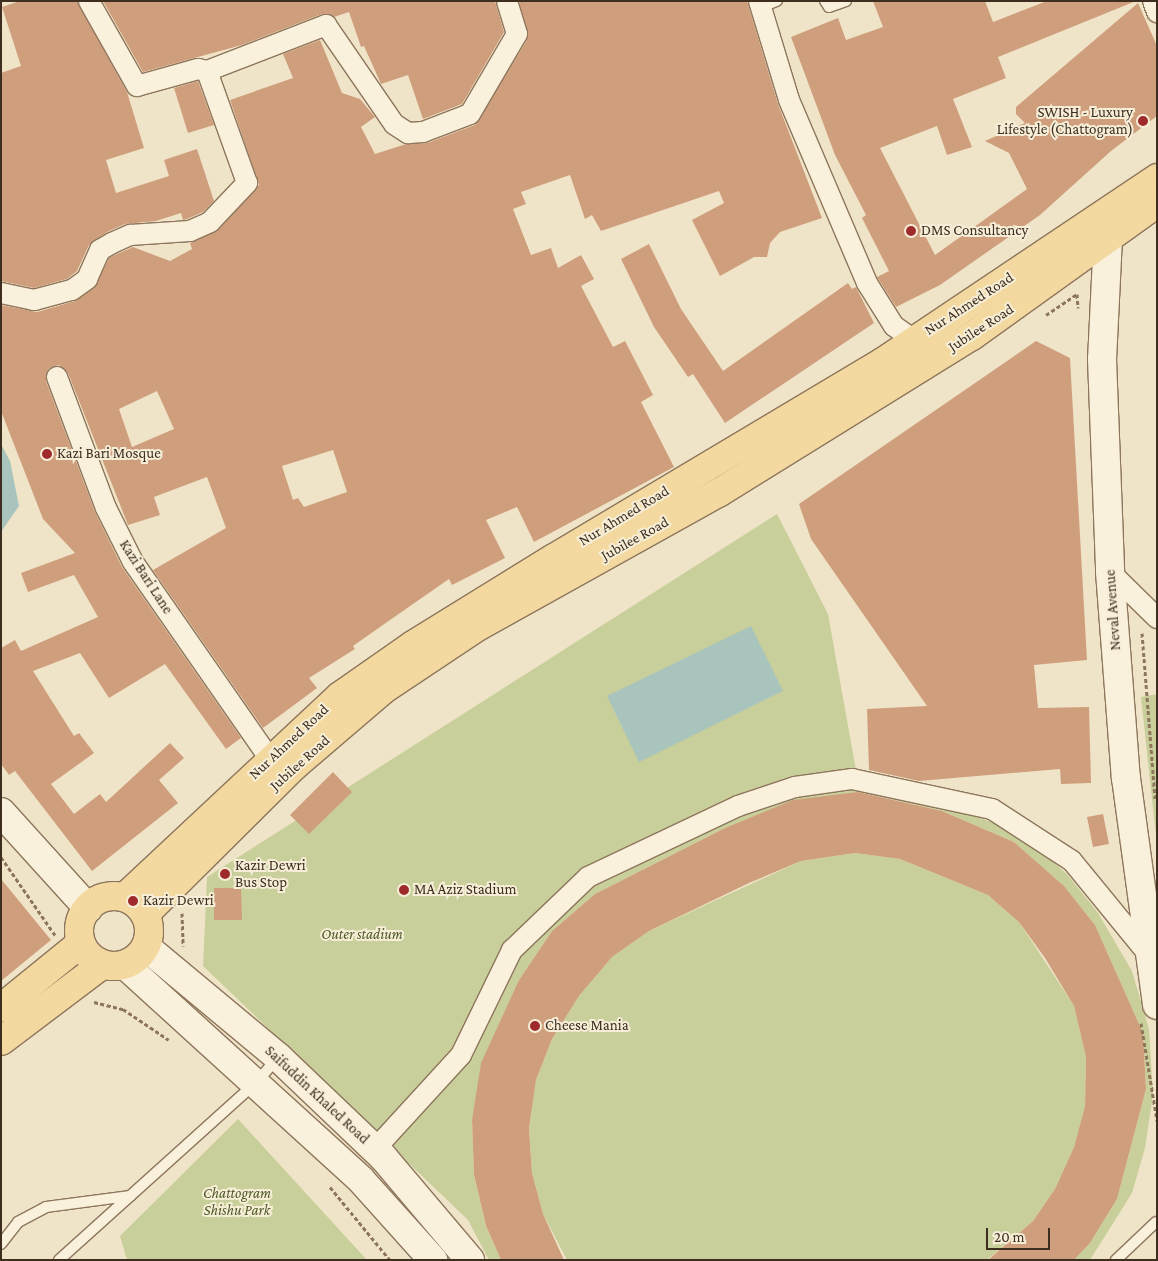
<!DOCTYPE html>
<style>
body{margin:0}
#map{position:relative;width:1158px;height:1261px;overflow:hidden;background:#f0e4c8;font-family:"Crimson Pro",serif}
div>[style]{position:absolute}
.green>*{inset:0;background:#c9cf9b}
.water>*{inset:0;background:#a9c4bc}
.building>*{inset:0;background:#cf9f7d}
.path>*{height:3px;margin-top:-1.5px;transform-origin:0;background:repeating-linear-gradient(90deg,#8d765c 0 4px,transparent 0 6.5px)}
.roads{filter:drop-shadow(1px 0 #8d765c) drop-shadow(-1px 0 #8d765c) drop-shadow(0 1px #8d765c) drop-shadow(0 -1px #8d765c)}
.service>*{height:10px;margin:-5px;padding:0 5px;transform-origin:5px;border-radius:5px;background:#faf1dc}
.minor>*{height:20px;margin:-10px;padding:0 10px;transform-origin:10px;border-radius:10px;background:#faf1dc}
.secondary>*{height:28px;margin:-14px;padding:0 14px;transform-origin:14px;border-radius:14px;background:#faf1dc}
.primary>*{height:28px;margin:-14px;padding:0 14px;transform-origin:14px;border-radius:14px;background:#f3d9a0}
.primary>.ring{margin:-14px;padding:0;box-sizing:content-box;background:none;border:28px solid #f3d9a0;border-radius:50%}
.dots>*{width:14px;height:14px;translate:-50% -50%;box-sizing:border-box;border:2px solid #f7eed8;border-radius:50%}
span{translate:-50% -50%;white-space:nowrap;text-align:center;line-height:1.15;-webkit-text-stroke:4px #f7eed8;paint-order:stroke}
.poi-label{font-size:15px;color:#3d2e20}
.right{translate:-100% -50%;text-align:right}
.left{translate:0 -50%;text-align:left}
.street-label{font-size:15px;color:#3d2e20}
.park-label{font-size:15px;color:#4d5a26;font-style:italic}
.frame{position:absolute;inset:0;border:2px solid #3d2e20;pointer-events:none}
.scale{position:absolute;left:986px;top:1228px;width:64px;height:22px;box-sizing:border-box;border:2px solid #3d2e20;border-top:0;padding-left:6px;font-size:15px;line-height:18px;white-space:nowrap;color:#3d2e20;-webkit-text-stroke:4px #f7eed8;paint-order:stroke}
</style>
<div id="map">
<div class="green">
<i style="clip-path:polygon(777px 514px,828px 614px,859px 787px,940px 801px,1022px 835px,1067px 874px,1098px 913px,1132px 971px,1149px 1029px,1153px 1095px,1145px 1148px,1132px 1193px,1090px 1260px,1074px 1260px,1090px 1243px,1117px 1199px,1146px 1089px,1143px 1033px,1095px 925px,1064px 886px,1014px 842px,942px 811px,859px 792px,725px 828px,595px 894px,552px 931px,519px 980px,472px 1120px,474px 1176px,486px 1227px,501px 1260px,489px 1260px,468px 1220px,203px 966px,207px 877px)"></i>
<i style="clip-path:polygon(1157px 694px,1157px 845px,1141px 697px)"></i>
<i style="clip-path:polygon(855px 853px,900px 859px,988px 895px,1019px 922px,1074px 1006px,1086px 1057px,1085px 1106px,1074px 1147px,1055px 1189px,1033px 1221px,987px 1260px,567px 1260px,543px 1214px,532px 1173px,529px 1128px,536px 1080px,552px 1039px,579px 996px,612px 957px,649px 931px,801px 861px)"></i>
<i style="clip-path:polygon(238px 1119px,367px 1260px,127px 1260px,120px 1236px)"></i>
</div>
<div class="water">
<i style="clip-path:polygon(1px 444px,10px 461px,19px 506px,1px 532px)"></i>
<i style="clip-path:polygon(751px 626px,783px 691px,639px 762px,607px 696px)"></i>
</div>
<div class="building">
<i style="clip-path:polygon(20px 1px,77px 1px,127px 92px,144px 148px,106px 160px,116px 193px,169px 176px,164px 160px,197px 149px,214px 201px,203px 212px,187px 219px,183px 220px,181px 213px,156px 221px,125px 224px,107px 232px,89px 245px,77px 271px,67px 279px,34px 288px,1px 281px,1px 73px,21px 66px,2px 7px)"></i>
<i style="clip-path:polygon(103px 1px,495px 1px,504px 32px,462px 104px,423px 119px,408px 75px,381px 84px,364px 46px,361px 47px,349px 12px,334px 17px,322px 14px,242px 45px,143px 72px)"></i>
<i style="clip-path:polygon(evenodd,519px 1px,747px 1px,778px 104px,822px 218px,780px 232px,770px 243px,767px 257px,754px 257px,720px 276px,692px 220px,724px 203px,719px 191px,601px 231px,592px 215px,585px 219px,570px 175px,521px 192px,526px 204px,513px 209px,531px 255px,551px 248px,558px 268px,581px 255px,594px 279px,581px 286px,613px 347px,625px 341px,653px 395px,641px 402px,674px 467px,534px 542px,517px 507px,486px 520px,505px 558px,452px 585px,449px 579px,390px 620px,353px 646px,355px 649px,309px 678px,317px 688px,263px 728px,153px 570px,226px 528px,207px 477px,154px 497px,160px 515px,128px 525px,68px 373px,59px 365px,48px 369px,46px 381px,95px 512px,122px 567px,241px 738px,226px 749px,165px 664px,109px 698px,80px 653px,33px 671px,74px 736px,79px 733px,94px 753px,51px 784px,74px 814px,100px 794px,106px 802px,170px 743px,184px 758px,159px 780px,178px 803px,92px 871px,15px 771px,9px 775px,1px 764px,1px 648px,15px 640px,21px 651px,98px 617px,74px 575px,28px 592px,21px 573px,75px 553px,43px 519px,1px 411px,1px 305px,37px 312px,75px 301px,94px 288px,109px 258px,117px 254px,133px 247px,170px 261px,192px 249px,190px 243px,218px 230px,259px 185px,230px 100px,293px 78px,283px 54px,320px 40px,342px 93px,360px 99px,375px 117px,361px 127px,375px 154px,406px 144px,427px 143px,475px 125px,527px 40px,519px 1px,157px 391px,174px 429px,132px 447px,119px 409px,157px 391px,519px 1px,333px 450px,347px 492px,304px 507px,298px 498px,293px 500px,282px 466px,333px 450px)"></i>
<i style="clip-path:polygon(873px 1px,985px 1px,993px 22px,1047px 1px,1136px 1px,998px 57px,1006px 78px,953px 99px,972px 147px,947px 155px,937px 126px,880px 148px,935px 255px,1027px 189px,1009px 153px,985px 141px,1025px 123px,1016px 114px,1016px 107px,1138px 3px,1157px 46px,1157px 116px,1111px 151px,1040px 215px,940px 285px,896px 307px,877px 277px,889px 271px,862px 218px,866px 215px,835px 155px,791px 37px,838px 18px,846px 40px,883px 27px)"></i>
<i style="clip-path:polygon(198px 81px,214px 125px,188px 133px,174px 88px)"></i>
<i style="clip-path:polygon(649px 244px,681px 309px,723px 371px,848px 283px,852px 289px,856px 287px,874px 323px,725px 423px,693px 374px,688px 377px,654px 327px,621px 259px)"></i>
<i style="clip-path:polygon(1036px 341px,1070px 358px,1087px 660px,1034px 665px,1038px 708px,1089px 707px,1091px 783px,1061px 784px,1060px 769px,919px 781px,869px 770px,867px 709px,927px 706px,811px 539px,799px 504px)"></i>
<i style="clip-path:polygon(333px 772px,352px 792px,309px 834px,290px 815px)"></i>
<i style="clip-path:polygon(858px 792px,942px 811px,1014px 842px,1064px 886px,1095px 925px,1143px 1033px,1146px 1089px,1117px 1199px,1090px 1243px,1074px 1260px,988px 1260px,1033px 1221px,1055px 1189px,1074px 1147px,1085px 1106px,1086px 1057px,1074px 1006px,1045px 958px,1019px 922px,988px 895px,900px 859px,855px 853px,801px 861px,749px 883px,649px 931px,612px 957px,579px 996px,552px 1039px,536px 1080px,529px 1128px,532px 1173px,543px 1214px,564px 1260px,501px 1260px,486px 1226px,474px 1175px,472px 1120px,481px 1063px,519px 980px,552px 931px,595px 894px,725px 828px,793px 800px)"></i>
<i style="clip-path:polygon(1103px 814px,1109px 844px,1093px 847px,1087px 817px)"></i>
<i style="clip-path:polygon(1px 879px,51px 940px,1px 981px)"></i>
<i style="clip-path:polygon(214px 888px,241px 888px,242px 920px,214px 920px)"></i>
</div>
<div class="path">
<i style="left:1046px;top:315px;width:37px;rotate:-34deg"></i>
<i style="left:1077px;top:294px;width:14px;rotate:86deg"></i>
<i style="left:1142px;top:633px;width:166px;rotate:85.5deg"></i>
<i style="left:1px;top:857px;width:95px;rotate:55.3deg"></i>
<i style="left:182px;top:913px;width:33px;rotate:88deg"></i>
<i style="left:94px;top:1002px;width:30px;rotate:14deg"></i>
<i style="left:123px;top:1009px;width:55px;rotate:34deg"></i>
<i style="left:1141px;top:1023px;width:99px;rotate:80.7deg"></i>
<i style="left:330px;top:1187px;width:94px;rotate:50.6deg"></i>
</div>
<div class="roads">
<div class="service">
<i style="left:825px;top:1px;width:7px;rotate:56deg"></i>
<i style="left:829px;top:7px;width:18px;rotate:-19deg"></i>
<i style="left:761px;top:7px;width:17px;rotate:-21deg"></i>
<i style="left:1px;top:1244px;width:28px;rotate:-52deg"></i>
<i style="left:18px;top:1222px;width:32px;rotate:-28deg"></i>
<i style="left:46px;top:1207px;width:85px;rotate:-7.5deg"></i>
<i style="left:59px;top:1260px;width:266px;rotate:-42deg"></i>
<i style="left:257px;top:1082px;width:33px;rotate:-50deg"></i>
<i style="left:1116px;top:1260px;width:55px;rotate:-43.5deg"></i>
</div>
<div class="minor">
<i style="left:759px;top:1px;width:103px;rotate:73.1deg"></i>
<i style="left:789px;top:100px;width:199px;rotate:66.9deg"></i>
<i style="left:867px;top:283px;width:51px;rotate:57.9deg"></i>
<i style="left:894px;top:326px;width:24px;rotate:35deg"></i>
<i style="left:1153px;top:1px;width:12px;rotate:70deg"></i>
<i style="left:207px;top:71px;width:128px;rotate:-21.1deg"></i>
<i style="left:326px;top:25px;width:120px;rotate:55.5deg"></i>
<i style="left:394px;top:124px;width:17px;rotate:33deg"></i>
<i style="left:408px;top:133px;width:15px;rotate:-4deg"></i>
<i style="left:423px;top:132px;width:50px;rotate:-21deg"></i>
<i style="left:470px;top:114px;width:93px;rotate:-59.6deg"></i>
<i style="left:517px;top:34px;width:34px;rotate:-107deg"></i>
<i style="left:1px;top:293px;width:34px;rotate:12deg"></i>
<i style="left:34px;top:300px;width:39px;rotate:-15deg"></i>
<i style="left:72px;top:290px;width:19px;rotate:-36deg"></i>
<i style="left:87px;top:279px;width:32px;rotate:-66deg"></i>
<i style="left:100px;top:250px;width:14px;rotate:-30deg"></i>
<i style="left:112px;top:243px;width:20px;rotate:-24deg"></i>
<i style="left:130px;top:235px;width:60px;rotate:-3.8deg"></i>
<i style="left:190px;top:231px;width:22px;rotate:-24deg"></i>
<i style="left:210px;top:222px;width:54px;rotate:-46.5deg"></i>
<i style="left:247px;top:183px;width:119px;rotate:-109.7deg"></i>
<i style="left:207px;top:71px;width:9px;rotate:-167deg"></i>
<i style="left:198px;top:69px;width:63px;rotate:164.4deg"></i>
<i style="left:137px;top:86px;width:98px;rotate:-119.5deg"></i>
<i style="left:57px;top:377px;width:140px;rotate:69.5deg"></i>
<i style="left:106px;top:508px;width:60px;rotate:63.4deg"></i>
<i style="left:133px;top:562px;width:240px;rotate:55.2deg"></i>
<i style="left:1110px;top:572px;width:66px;rotate:44.4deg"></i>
<i style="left:375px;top:1149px;width:127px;rotate:-47.5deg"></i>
<i style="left:461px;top:1055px;width:117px;rotate:-64.1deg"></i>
<i style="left:512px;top:950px;width:105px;rotate:-43.8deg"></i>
<i style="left:588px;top:877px;width:166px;rotate:-25.3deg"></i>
<i style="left:738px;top:806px;width:60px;rotate:-18.4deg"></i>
<i style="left:795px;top:787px;width:58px;rotate:-8deg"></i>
<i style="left:852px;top:779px;width:143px;rotate:12.1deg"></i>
<i style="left:992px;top:809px;width:95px;rotate:33deg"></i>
<i style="left:1072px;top:861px;width:120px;rotate:50.7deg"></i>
</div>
<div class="secondary">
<i style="left:1109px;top:217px;width:142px;rotate:92.8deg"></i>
<i style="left:1102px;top:359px;width:213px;rotate:87.8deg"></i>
<i style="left:1110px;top:572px;width:207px;rotate:85.6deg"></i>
<i style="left:1126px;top:778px;width:229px;rotate:82.2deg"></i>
<i style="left:1px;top:812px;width:130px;rotate:47.8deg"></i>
<i style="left:146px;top:947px;width:172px;rotate:39.8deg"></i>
<i style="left:278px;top:1057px;width:145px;rotate:43.6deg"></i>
<i style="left:383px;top:1157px;width:135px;rotate:49.8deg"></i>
<i style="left:125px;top:965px;width:319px;rotate:42.3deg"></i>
<i style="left:361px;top:1180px;width:108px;rotate:48deg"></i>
</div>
<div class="primary">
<i class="ring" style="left:79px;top:896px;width:42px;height:42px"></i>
<i style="left:125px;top:897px;width:294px;rotate:-43.1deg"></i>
<i style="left:340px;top:696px;width:89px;rotate:-34.9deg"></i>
<i style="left:413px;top:645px;width:166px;rotate:-31.7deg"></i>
<i style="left:554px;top:558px;width:384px;rotate:-30.8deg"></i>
<i style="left:884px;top:361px;width:329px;rotate:-33.8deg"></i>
<i style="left:145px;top:914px;width:210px;rotate:-44.8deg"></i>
<i style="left:294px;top:766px;width:118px;rotate:-40.5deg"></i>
<i style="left:384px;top:689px;width:114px;rotate:-33.6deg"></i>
<i style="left:479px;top:626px;width:276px;rotate:-29.1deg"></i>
<i style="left:720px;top:492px;width:296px;rotate:-31.8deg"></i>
<i style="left:972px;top:336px;width:228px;rotate:-35.7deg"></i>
<i style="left:1px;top:1008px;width:103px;rotate:-39.1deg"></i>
<i style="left:1px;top:1041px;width:126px;rotate:-37deg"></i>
</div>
</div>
<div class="dots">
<i style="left:1143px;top:121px;background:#9e2a2b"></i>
<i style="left:911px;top:231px;background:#9e2a2b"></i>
<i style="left:47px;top:454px;background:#9e2a2b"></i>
<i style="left:225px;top:874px;background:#9e2a2b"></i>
<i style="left:404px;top:890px;background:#9e2a2b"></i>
<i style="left:133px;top:901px;background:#9e2a2b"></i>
<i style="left:535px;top:1026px;background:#9e2a2b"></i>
</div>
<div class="poi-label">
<span class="right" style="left:1133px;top:121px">SWISH - Luxury<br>Lifestyle (Chattogram)</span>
<span class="left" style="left:921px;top:231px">DMS Consultancy</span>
<span class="left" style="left:57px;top:454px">Kazi Bari Mosque</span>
<span class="left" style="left:235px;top:874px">Kazir Dewri<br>Bus Stop</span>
<span class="left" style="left:414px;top:890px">MA Aziz Stadium</span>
<span class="left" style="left:143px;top:901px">Kazir Dewri</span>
<span class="left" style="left:545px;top:1026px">Cheese Mania</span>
</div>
<div class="street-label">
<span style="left:969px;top:304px;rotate:-33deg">Nur Ahmed Road</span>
<span style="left:981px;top:328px;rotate:-33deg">Jubilee Road</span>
<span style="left:624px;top:516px;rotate:-31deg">Nur Ahmed Road</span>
<span style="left:635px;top:539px;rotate:-29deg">Jubilee Road</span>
<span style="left:146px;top:577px;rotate:57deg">Kazi Bari Lane</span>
<span style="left:1113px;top:610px;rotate:-94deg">Neval Avenue</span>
<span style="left:289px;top:742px;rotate:-43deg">Nur Ahmed Road</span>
<span style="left:300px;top:763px;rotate:-42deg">Jubilee Road</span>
<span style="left:317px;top:1095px;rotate:43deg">Saifuddin Khaled Road</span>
</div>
<div class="park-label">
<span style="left:362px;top:935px">Outer stadium</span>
<span style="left:237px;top:1202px">Chattogram<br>Shishu Park</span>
</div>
<div class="frame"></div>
<div class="scale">20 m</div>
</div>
